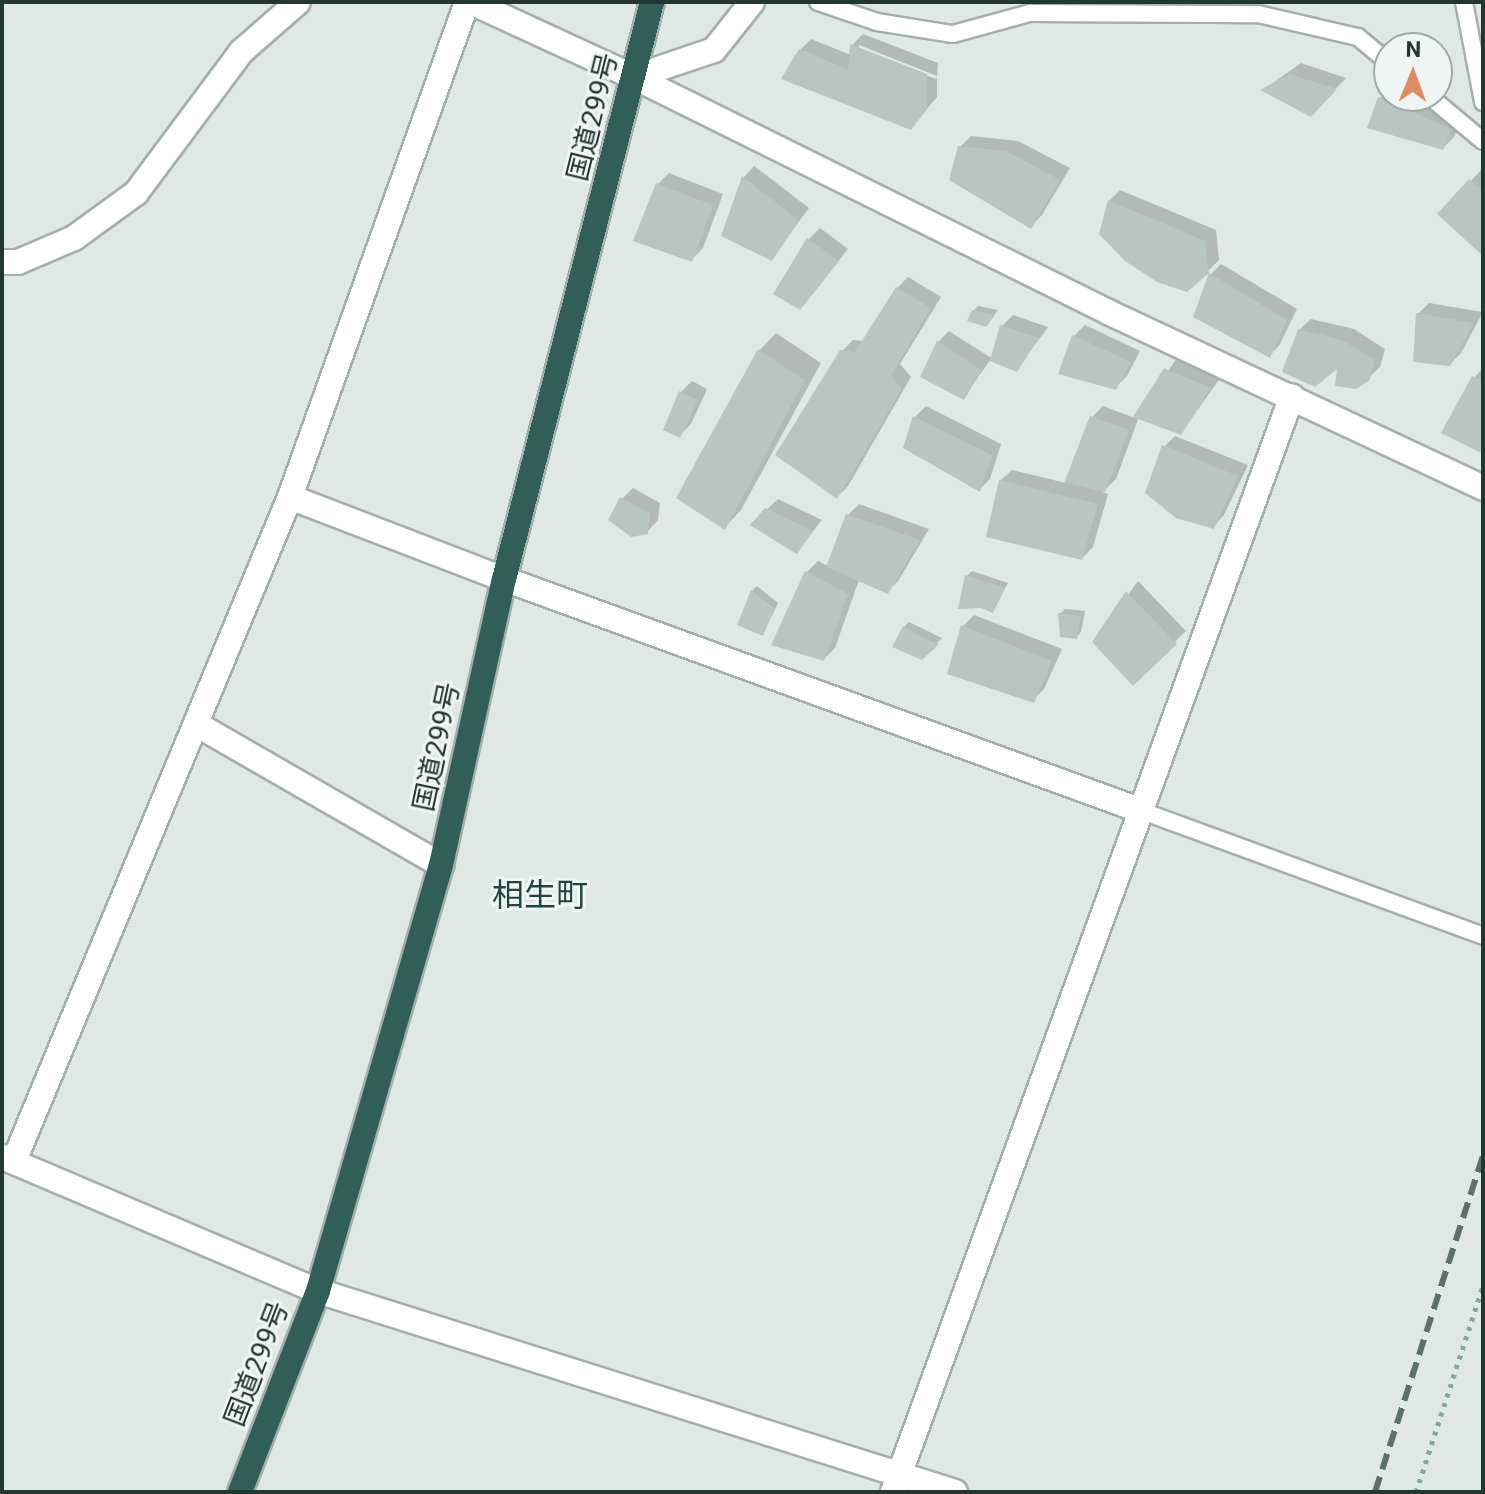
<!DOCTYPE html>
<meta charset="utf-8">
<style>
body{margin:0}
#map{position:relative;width:1485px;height:1494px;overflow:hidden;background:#dfe8e5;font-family:Roboto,"Noto Sans JP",sans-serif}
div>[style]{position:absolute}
.shadow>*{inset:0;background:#0003}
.building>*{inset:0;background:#b8c5c1}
.path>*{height:5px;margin-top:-2.5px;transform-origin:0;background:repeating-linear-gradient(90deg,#83a89f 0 4px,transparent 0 10px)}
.roads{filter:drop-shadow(2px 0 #a3afac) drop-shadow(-2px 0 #a3afac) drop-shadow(0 2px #a3afac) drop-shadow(0 -2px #a3afac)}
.lane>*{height:16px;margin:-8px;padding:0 8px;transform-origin:8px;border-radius:8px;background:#fff}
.street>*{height:24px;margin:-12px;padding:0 12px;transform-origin:12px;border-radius:12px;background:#fff}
.secondary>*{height:24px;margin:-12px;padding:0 12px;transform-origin:12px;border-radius:12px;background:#fff}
.highway>*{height:24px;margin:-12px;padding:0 12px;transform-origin:12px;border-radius:12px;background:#325e58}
.rail>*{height:6px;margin-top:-3px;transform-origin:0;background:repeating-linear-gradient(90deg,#5c716d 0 16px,transparent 0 24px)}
span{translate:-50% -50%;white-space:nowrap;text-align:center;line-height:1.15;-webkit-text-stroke:6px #eff5f2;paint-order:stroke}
.street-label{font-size:28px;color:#223632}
.quarter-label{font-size:32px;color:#21453f}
.frame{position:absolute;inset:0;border:4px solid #223632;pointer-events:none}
.north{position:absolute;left:1373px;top:32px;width:80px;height:80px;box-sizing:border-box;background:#eff5f2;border:2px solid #9da9a5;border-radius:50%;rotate:1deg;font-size:22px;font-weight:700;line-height:32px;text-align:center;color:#223632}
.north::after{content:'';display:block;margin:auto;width:28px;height:36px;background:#df8c66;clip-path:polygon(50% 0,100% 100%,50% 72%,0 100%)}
</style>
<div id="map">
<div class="shadow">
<i style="clip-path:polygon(863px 34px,938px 63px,937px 76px,859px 45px,859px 50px,936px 79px,937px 76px,937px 97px,911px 128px,800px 50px,811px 39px,851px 55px,852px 45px)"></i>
<i style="clip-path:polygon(1301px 63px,1346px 78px,1311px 114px,1263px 90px)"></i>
<i style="clip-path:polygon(1389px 89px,1389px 96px,1412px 96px,1462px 117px,1454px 137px,1443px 148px,1380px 98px)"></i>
<i style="clip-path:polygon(971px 136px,1018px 141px,1070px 168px,1042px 215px,1031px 226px,960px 147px)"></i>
<i style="clip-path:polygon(754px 166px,809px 208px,772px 258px,723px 235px,744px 177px)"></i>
<i style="clip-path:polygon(1482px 169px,1483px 171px,1483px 254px,1440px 214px)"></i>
<i style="clip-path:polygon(669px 173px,723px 194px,703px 248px,692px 259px,636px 240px,658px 184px)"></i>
<i style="clip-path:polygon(1120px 190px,1216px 230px,1219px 260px,1207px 272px,1109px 201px)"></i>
<i style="clip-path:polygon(820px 228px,848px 249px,811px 296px,809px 239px)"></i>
<i style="clip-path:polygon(1221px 264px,1297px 309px,1280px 344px,1270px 355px,1210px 275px)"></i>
<i style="clip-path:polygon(908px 277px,941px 297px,900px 364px,911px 377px,848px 486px,837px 497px,842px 351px,853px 340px,864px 341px,897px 288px)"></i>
<i style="clip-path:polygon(1429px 303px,1483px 312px,1461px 353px,1450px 364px,1418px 314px)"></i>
<i style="clip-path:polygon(978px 306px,998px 310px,991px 319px,973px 311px)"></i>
<i style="clip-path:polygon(1013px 315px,1048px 327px,1017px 369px,991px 359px,964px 397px,923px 376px,938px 342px,949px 331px,993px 359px,1002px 326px)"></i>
<i style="clip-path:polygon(1311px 319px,1354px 329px,1385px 349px,1380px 367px,1368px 378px,1340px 364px,1299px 330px)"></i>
<i style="clip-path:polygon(1085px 325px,1140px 351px,1127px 376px,1115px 388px,1074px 336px)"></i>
<i style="clip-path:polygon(776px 333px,821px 363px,741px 510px,725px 527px,679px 498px,760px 350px)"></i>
<i style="clip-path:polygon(1177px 358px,1221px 377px,1181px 433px,1139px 417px,1116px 479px,1102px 492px,1108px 494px,1093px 547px,1082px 558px,1000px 481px,1012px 470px,1066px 483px,1092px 417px,1103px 406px,1135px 418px)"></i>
<i style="clip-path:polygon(1483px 368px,1483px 450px,1474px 378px)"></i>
<i style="clip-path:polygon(692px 381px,707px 389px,691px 424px,680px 435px,681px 392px)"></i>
<i style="clip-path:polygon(926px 406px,1001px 444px,990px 479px,979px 490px,915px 417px)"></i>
<i style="clip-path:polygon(1175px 436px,1248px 465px,1224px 515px,1213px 527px,1164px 447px)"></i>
<i style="clip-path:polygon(633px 488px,660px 503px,658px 520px,647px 532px,622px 499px)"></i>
<i style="clip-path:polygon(778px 499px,822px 520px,797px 551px,766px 510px)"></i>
<i style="clip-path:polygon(859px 504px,929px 529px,898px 581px,887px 592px,859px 580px,835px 648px,824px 659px,774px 644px,807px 572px,818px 561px,828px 566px,848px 515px)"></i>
<i style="clip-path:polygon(972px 571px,1008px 583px,993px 611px,967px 576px)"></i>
<i style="clip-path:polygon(1138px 581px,1186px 631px,1133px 683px,1095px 642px)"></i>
<i style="clip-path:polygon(757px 586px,778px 603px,763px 634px,752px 591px)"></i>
<i style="clip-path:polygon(1065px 609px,1085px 611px,1081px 632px,1076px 637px,1060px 614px)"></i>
<i style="clip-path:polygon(974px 615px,1062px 649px,1044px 689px,1033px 700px,963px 626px)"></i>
<i style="clip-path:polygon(909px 622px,942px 638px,922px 658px,904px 627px)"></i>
</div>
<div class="building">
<i style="clip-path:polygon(850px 44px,927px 74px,927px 109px,911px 130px,781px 79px,799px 49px,848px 69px)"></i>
<i style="clip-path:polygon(1289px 74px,1337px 89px,1311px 117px,1260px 90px)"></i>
<i style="clip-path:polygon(1378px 97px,1452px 129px,1443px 150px,1367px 128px)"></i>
<i style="clip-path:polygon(958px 146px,1006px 151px,1060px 180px,1031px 229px,949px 180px)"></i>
<i style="clip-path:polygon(742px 176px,799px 220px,772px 261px,721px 236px)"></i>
<i style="clip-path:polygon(1469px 179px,1483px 191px,1483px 256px,1437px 214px)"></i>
<i style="clip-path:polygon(656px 183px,713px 205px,692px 262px,633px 241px)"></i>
<i style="clip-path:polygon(1108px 200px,1205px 241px,1209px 273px,1187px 292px,1157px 282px,1125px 261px,1099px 234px)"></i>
<i style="clip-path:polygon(807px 238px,839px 261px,800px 310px,773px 294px)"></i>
<i style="clip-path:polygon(1209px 273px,1287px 320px,1270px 358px,1193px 317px)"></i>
<i style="clip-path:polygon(896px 287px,931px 308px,891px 376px,902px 389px,837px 499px,775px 455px,840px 350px,855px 352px)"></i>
<i style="clip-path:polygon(972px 310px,995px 315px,986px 327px,967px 321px)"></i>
<i style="clip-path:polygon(1416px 313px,1474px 323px,1450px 366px,1413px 362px)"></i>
<i style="clip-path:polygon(1000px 325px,1039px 338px,1017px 372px,990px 361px)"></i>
<i style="clip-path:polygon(1298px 329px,1342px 340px,1375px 360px,1370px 380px,1356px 389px,1335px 386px,1337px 369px,1315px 387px,1282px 372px)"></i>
<i style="clip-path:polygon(1072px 335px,1131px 362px,1116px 390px,1058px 374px)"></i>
<i style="clip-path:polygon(937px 341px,982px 370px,964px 400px,920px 377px)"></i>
<i style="clip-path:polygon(758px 349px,805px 380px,725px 530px,676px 498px)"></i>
<i style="clip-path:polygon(1164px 368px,1211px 388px,1181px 435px,1133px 417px)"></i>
<i style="clip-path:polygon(1472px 376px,1483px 381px,1483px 454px,1441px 433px)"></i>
<i style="clip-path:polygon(679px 391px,698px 400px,680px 438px,663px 430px)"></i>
<i style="clip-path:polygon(913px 416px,992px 455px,980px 492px,903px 448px)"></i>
<i style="clip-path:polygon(1090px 416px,1129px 430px,1105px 492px,1064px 483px)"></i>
<i style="clip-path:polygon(1162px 445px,1238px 476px,1214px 529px,1176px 518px,1145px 493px)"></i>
<i style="clip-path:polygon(999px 480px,1098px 504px,1082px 560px,986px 537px)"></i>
<i style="clip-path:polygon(620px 497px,650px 514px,648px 534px,631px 537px,608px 520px)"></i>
<i style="clip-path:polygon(765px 508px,813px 531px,797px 554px,750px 525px)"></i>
<i style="clip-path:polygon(846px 514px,920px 540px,888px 594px,826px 567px)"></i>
<i style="clip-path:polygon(805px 571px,848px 594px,824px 661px,771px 645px)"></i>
<i style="clip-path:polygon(965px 575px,1005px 588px,993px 613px,981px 608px,958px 609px)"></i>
<i style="clip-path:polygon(751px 590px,774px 608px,763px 636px,737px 625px)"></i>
<i style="clip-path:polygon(1126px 591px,1177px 644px,1133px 686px,1092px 642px)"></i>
<i style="clip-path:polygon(1058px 613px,1081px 616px,1077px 639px,1060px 637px)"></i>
<i style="clip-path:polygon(961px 625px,1052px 661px,1034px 703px,947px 674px)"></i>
<i style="clip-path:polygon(903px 626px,922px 637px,939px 644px,922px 660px,892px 647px)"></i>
</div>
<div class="path">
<i style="left:1416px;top:1492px;width:217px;rotate:-72deg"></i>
</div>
<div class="roads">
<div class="lane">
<i style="left:818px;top:2px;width:62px;rotate:18.7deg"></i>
<i style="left:877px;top:22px;width:77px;rotate:9deg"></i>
<i style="left:953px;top:34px;width:80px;rotate:-15.3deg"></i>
<i style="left:1030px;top:13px;width:228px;rotate:0.3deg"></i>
<i style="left:1258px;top:14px;width:103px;rotate:13deg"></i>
<i style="left:1358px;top:37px;width:40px;rotate:40deg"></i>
<i style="left:1464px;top:2px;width:102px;rotate:79.2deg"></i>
<i style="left:1429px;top:96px;width:70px;rotate:39.8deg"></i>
<i style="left:1142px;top:811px;width:363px;rotate:20.1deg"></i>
</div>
<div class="street">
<i style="left:290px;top:497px;width:229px;rotate:21deg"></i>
<i style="left:504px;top:579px;width:679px;rotate:19.98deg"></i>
<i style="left:196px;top:724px;width:283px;rotate:29.9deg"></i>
<i style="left:2px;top:1157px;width:343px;rotate:23deg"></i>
<i style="left:318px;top:1291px;width:668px;rotate:17.51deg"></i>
<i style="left:14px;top:1161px;width:719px;rotate:-67.43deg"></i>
<i style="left:290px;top:497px;width:526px;rotate:-70.32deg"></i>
<i style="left:893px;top:1492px;width:1166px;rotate:-70deg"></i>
</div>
<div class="secondary">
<i style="left:471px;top:2px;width:179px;rotate:24.7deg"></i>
<i style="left:634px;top:77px;width:531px;rotate:26.37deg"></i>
<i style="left:1110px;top:313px;width:412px;rotate:25.1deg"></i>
<i style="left:634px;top:77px;width:84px;rotate:-18.6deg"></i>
<i style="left:714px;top:50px;width:61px;rotate:-51.6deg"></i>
<i style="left:2px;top:262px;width:16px"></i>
<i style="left:18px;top:262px;width:61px;rotate:-23.2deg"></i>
<i style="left:74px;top:238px;width:77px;rotate:-36deg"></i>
<i style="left:136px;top:193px;width:177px;rotate:-53.3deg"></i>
<i style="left:242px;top:51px;width:74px;rotate:-41.2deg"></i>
</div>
<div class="highway">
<i style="left:240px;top:1492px;width:216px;rotate:-68.8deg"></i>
<i style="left:318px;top:1291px;width:443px;rotate:-73.9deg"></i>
<i style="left:441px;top:865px;width:293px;rotate:-77.6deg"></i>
<i style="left:504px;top:579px;width:596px;rotate:-75.61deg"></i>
</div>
</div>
<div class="rail">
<i style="left:1375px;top:1492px;width:354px;rotate:-72.2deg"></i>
</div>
<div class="street-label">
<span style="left:593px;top:117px;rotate:-76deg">国道299号</span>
<span style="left:437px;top:747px;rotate:-78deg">国道299号</span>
<span style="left:257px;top:1364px;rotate:-69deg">国道299号</span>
</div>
<div class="quarter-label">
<span style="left:540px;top:895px">相生町</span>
</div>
<div class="frame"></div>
<div class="north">N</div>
</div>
